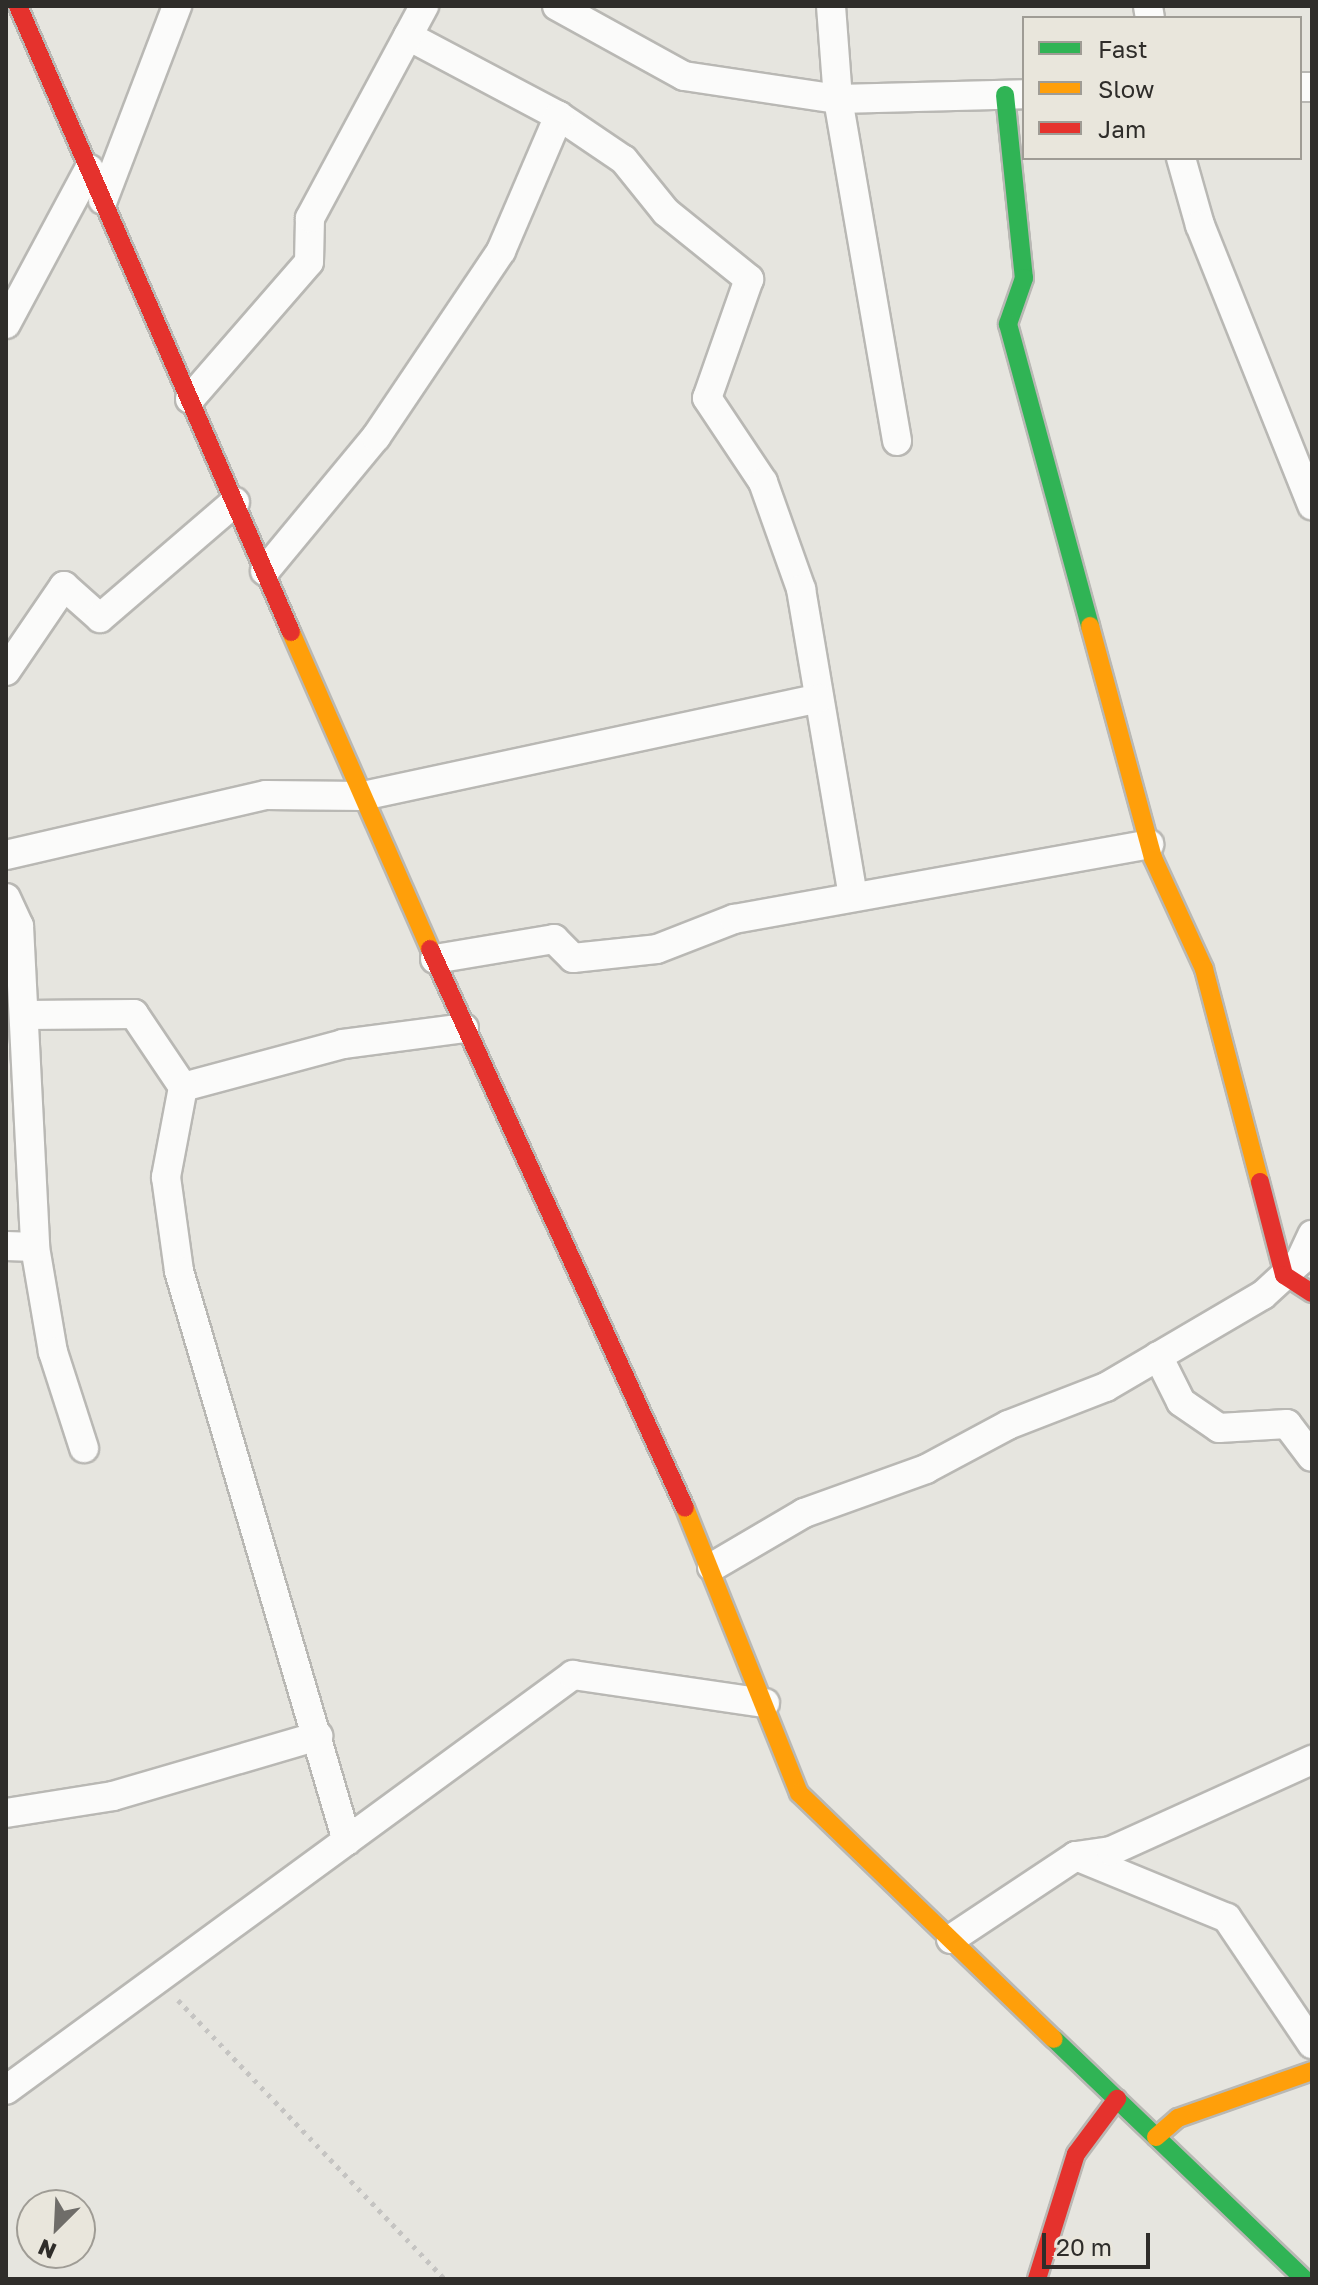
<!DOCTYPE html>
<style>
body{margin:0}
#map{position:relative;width:1318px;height:2285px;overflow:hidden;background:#e6e5df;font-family:"Golos Text",sans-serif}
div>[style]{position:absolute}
.path>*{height:5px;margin-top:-2.5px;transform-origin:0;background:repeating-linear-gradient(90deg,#c5c4c2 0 4px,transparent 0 10px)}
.roads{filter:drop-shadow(2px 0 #b9b8b4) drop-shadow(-2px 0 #b9b8b4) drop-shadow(0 2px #b9b8b4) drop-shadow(0 -2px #b9b8b4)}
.street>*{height:28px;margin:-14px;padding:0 14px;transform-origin:14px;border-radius:14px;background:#fbfbfa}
.fast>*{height:18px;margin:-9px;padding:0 9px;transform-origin:9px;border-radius:9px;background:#30b455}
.slow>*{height:18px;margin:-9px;padding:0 9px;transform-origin:9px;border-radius:9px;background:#ff9f0a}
.jam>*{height:18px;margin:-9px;padding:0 9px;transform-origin:9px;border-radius:9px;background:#e5322d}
span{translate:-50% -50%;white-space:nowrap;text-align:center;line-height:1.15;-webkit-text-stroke:7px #e9e6dc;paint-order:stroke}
.frame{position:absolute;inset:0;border:8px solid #2f2d2a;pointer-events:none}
.legend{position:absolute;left:1022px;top:16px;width:280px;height:144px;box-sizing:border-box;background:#e9e6dc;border:2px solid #9f9c95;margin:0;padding:10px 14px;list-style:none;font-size:24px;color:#2f2d2a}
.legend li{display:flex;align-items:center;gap:16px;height:40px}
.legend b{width:40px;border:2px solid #9f9c95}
.north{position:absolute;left:16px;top:2189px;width:80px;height:80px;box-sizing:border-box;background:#e9e6dc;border:2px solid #9f9c95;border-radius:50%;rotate:204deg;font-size:22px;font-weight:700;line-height:32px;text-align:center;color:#2f2d2a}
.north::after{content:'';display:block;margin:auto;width:28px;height:36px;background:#6f6d69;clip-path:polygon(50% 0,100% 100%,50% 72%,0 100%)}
.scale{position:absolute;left:1042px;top:2233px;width:108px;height:36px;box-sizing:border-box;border:4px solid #2f2d2a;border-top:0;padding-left:10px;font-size:24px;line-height:28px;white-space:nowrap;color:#2f2d2a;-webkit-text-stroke:6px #e9e6dc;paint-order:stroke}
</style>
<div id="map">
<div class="path">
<i style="left:178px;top:2000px;width:386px;rotate:46.3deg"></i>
</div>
<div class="roads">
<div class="street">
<i style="left:557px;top:6px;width:145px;rotate:28.9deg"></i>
<i style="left:684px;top:76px;width:156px;rotate:8.5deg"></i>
<i style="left:838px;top:99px;width:186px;rotate:-1.5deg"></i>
<i style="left:831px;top:6px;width:93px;rotate:85.7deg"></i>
<i style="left:838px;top:99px;width:347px;rotate:80.2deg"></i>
<i style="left:1148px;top:6px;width:12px;rotate:81deg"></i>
<i style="left:408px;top:36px;width:171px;rotate:27.9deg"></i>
<i style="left:559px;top:116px;width:78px;rotate:34.1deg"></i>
<i style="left:624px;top:160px;width:67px;rotate:51.1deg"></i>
<i style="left:666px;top:212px;width:107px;rotate:38.9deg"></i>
<i style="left:749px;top:279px;width:126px;rotate:109.4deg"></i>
<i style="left:707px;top:398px;width:101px;rotate:56.3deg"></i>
<i style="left:763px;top:482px;width:114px;rotate:70.4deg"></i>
<i style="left:801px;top:589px;width:312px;rotate:80.4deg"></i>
<i style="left:1300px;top:87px;width:12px"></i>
<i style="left:1181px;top:158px;width:70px;rotate:74.2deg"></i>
<i style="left:1200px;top:225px;width:302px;rotate:68.2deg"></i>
<i style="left:103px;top:200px;width:208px;rotate:-69.1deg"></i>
<i style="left:6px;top:324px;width:176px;rotate:-61.8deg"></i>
<i style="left:190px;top:399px;width:181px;rotate:-49deg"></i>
<i style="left:309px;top:262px;width:44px;rotate:-88.7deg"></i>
<i style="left:310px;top:218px;width:241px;rotate:-61.7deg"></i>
<i style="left:265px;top:571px;width:174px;rotate:-50.4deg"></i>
<i style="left:376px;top:437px;width:224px;rotate:-56.1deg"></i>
<i style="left:501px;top:251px;width:147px;rotate:-66.8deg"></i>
<i style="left:6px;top:671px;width:103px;rotate:-55.7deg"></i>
<i style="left:64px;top:586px;width:48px;rotate:41.6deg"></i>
<i style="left:100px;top:618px;width:178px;rotate:-40.7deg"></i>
<i style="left:6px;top:855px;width:267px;rotate:-13deg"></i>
<i style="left:266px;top:795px;width:97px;rotate:0.6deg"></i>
<i style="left:363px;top:796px;width:466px;rotate:-12.1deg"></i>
<i style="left:6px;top:898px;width:31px;rotate:65deg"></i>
<i style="left:19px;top:926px;width:321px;rotate:87.1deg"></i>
<i style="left:35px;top:1247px;width:107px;rotate:80.3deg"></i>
<i style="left:53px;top:1352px;width:101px;rotate:72.1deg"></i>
<i style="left:435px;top:959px;width:121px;rotate:-9.5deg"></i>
<i style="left:554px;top:939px;width:27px;rotate:45deg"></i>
<i style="left:573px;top:958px;width:84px;rotate:-6.1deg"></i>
<i style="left:657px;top:949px;width:83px;rotate:-21.3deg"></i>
<i style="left:734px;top:919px;width:422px;rotate:-10.2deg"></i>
<i style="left:26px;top:1015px;width:108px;rotate:-0.5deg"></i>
<i style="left:134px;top:1014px;width:88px;rotate:56.1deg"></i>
<i style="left:183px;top:1087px;width:166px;rotate:-15deg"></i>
<i style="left:343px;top:1044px;width:122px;rotate:-7.5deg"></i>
<i style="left:183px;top:1087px;width:92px;rotate:100.7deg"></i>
<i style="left:166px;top:1177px;width:95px;rotate:82.1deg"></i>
<i style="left:179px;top:1271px;width:594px;rotate:73.58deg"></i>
<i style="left:6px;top:1246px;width:29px;rotate:2deg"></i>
<i style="left:1158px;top:1356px;width:51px;rotate:63.4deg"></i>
<i style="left:1181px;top:1402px;width:46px;rotate:34.4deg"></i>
<i style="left:1219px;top:1428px;width:68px;rotate:-3.4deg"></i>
<i style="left:1287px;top:1424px;width:41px;rotate:52.9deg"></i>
<i style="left:712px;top:1567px;width:107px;rotate:-30.4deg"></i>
<i style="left:804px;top:1513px;width:130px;rotate:-19.8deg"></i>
<i style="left:926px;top:1469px;width:93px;rotate:-28.2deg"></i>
<i style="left:1008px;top:1425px;width:105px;rotate:-21.2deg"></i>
<i style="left:1106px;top:1387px;width:182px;rotate:-30.4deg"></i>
<i style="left:1263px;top:1295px;width:50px;rotate:-42.6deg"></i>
<i style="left:1300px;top:1261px;width:29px;rotate:-65deg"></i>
<i style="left:6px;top:1813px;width:108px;rotate:-9deg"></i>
<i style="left:113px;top:1796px;width:214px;rotate:-16.3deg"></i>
<i style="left:1076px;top:1856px;width:163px;rotate:22.3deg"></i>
<i style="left:1227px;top:1918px;width:152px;rotate:56deg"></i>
<i style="left:951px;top:1939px;width:150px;rotate:-33.6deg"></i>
<i style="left:1076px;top:1856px;width:35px;rotate:-8deg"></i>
<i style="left:1111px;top:1851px;width:221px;rotate:-24.4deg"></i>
<i style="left:6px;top:2090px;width:703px;rotate:-36.2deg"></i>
<i style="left:573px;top:1675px;width:194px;rotate:8.3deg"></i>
</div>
<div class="fast">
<i style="left:1005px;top:95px;width:184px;rotate:84.1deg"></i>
<i style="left:1024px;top:278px;width:49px;rotate:109.2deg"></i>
<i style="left:1008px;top:324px;width:313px;rotate:74.8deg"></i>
<i style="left:1054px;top:2039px;width:347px;rotate:43.8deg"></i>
</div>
<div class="slow">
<i style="left:1090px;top:626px;width:240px;rotate:74.8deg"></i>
<i style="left:1153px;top:858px;width:122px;rotate:65.3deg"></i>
<i style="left:1204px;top:969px;width:220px;rotate:75.3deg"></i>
<i style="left:291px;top:632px;width:346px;rotate:66.3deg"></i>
<i style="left:685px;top:1508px;width:307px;rotate:68.2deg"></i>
<i style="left:799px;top:1793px;width:354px;rotate:44deg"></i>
<i style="left:1156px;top:2137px;width:29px;rotate:-41deg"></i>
<i style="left:1178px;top:2118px;width:142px;rotate:-19.3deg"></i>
</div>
<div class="jam">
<i style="left:18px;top:6px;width:683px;rotate:66.44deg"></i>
<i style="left:430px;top:949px;width:614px;rotate:65.48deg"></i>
<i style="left:1260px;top:1182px;width:96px;rotate:75.5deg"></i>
<i style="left:1284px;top:1275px;width:33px;rotate:33deg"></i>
<i style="left:1037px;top:2279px;width:131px;rotate:-72.7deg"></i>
<i style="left:1076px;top:2154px;width:69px;rotate:-53.3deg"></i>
</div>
</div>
<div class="frame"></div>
<ul class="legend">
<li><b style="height:10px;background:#30b455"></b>Fast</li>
<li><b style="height:10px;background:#ff9f0a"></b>Slow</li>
<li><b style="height:10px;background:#e5322d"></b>Jam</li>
</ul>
<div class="north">N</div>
<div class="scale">20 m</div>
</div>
